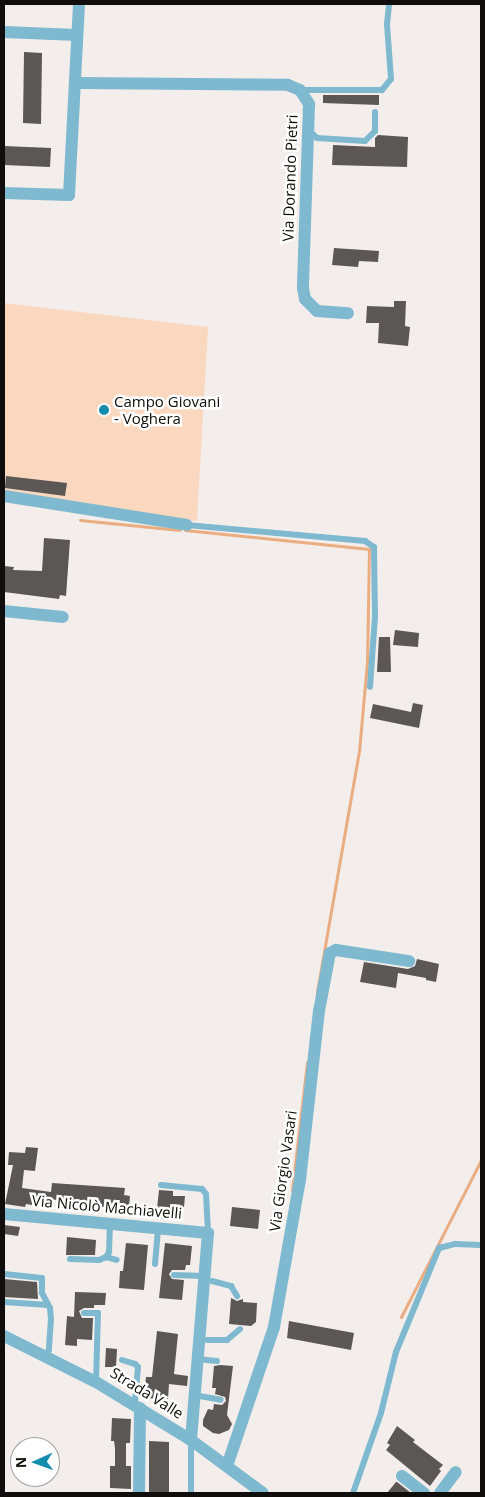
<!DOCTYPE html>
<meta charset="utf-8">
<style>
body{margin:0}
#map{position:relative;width:485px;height:1497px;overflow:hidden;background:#f3eeeb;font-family:"Open Sans",sans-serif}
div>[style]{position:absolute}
.green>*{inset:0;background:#fad7bf}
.stream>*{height:3px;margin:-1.5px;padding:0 1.5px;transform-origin:1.5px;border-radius:1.5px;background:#eaad81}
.building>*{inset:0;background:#5b5754}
.service>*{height:6px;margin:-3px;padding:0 3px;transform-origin:3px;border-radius:3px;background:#7eb9cf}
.minor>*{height:12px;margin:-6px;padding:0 6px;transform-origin:6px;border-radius:6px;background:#7eb9cf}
.dots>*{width:14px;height:14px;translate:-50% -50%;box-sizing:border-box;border:2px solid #fff;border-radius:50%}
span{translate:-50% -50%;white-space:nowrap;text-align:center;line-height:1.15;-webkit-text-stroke:5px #fff;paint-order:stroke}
.street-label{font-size:15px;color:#0f0e0c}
.poi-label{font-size:15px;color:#0f0e0c}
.left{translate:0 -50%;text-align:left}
.frame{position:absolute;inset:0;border:5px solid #0f0e0c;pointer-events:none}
.north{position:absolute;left:10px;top:1437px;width:50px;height:50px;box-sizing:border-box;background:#fff;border:1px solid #9f9f9e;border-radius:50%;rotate:268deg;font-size:14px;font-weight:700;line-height:20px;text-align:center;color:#0f0e0c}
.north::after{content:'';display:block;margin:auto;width:18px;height:22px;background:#128dae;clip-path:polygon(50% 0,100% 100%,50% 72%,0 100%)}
</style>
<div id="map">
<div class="green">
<i style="clip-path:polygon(4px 303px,208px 327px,197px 521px,4px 492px)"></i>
</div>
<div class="stream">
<i style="left:80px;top:520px;width:100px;rotate:5.8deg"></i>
<i style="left:185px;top:530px;width:185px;rotate:5.9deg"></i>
<i style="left:369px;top:549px;width:113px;rotate:91deg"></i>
<i style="left:367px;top:662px;width:89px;rotate:95.1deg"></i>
<i style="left:359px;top:751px;width:245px;rotate:99.9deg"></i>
<i style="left:292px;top:1190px;width:129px;rotate:-83.3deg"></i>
<i style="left:401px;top:1317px;width:176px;rotate:-63deg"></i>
</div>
<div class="building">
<i style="clip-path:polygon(24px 52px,42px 53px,41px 124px,23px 123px)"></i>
<i style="clip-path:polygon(323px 95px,379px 95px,379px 105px,323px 103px)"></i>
<i style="clip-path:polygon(378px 135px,408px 137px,407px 167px,332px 165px,333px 145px,375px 147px,375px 138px)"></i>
<i style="clip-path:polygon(4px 146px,51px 148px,50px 167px,4px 165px)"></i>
<i style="clip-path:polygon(334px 248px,379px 251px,378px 262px,359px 261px,358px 267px,332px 265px)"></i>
<i style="clip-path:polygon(394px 301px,406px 301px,405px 326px,410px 327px,408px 346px,378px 343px,379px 323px,366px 323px,367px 306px,394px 307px)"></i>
<i style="clip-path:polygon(6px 476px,67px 483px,65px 496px,5px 488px)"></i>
<i style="clip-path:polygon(44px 538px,70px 540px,66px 596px,60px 595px,59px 599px,4px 592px,4px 566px,14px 567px,13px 570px,42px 571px)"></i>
<i style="clip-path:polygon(395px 630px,419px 633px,418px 647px,393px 645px)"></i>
<i style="clip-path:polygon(379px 637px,390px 637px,391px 672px,377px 672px)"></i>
<i style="clip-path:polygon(413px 703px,423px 705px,419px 728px,370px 718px,373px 704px,411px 712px)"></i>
<i style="clip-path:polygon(417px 959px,439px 964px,436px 982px,426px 980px,426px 978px,398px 973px,396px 988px,360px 982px,364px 962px,408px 969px,415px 966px)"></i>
<i style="clip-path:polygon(26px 1147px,38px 1148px,35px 1171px,24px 1170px,22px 1188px,51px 1192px,52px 1183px,125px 1188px,124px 1195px,130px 1196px,129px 1206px,117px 1205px,117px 1208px,67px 1204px,67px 1201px,38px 1198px,38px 1202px,32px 1202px,32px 1205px,26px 1204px,25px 1207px,5px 1204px,13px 1165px,8px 1165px,9px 1152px,25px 1153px)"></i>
<i style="clip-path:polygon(159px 1190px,173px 1191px,173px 1196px,185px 1196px,184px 1207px,176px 1206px,175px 1219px,156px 1218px)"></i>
<i style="clip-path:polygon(232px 1207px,260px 1210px,258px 1229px,230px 1226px)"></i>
<i style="clip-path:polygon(4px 1225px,20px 1227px,18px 1236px,4px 1234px)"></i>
<i style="clip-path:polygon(67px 1237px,96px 1240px,95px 1255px,66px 1255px)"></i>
<i style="clip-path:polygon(126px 1243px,148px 1245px,144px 1290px,119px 1288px,120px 1271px,123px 1271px)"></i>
<i style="clip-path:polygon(165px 1243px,192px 1246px,190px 1265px,186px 1265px,185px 1270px,172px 1270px,169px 1274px,172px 1279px,184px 1280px,182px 1300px,159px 1298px)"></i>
<i style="clip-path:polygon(4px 1279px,37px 1282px,38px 1299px,4px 1297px)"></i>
<i style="clip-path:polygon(75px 1292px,106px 1293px,105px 1305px,94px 1305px,94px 1308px,84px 1308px,79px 1311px,82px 1318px,93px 1318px,92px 1340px,77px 1339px,77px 1346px,65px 1345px,67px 1316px,74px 1317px)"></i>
<i style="clip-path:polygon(231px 1298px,237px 1301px,243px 1299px,243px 1302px,257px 1303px,256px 1322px,251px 1326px,229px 1324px)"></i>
<i style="clip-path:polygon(289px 1321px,354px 1333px,351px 1350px,287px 1338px)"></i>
<i style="clip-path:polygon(157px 1331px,178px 1334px,174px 1374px,188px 1376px,187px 1386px,169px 1384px,168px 1399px,144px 1398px,146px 1377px,152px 1377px)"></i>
<i style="clip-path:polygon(106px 1348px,117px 1349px,116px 1367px,105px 1367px)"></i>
<i style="clip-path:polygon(220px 1365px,233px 1366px,227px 1415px,232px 1424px,229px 1430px,219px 1434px,213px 1433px,203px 1426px,203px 1420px,208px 1409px,213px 1410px,214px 1404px,222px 1405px,226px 1401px,225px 1397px,215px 1394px,216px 1388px,212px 1388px,214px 1366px)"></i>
<i style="clip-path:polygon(112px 1418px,131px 1419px,130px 1443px,126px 1443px,126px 1466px,131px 1466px,131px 1489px,110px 1488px,110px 1466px,115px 1466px,115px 1448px,114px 1441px,111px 1441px)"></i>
<i style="clip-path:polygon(397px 1426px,415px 1440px,413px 1442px,443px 1465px,439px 1469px,441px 1471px,430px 1486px,386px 1450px,390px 1445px,387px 1443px)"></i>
<i style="clip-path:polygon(149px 1441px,169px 1442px,169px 1493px,149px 1493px)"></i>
<i style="clip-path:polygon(396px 1482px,397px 1482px,411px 1493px,387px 1493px)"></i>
</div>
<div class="service">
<i style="left:300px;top:90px;width:82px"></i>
<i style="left:382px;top:90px;width:14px;rotate:-51deg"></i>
<i style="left:391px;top:79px;width:55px;rotate:-94.2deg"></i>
<i style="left:387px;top:24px;width:20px;rotate:-84deg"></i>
<i style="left:309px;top:130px;width:11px;rotate:45deg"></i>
<i style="left:317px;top:138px;width:48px;rotate:3.6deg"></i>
<i style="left:365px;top:141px;width:14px;rotate:-45deg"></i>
<i style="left:375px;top:131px;width:19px;rotate:-90deg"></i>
<i style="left:187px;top:525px;width:179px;rotate:5.1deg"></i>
<i style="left:365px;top:541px;width:11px;rotate:34deg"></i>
<i style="left:374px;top:547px;width:70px;rotate:89.2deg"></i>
<i style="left:375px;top:617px;width:70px;rotate:94.1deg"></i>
<i style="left:161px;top:1185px;width:41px;rotate:5.6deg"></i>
<i style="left:202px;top:1189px;width:6px;rotate:51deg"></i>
<i style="left:206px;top:1194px;width:39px;rotate:87deg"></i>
<i style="left:106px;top:1257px;width:11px;rotate:15deg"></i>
<i style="left:70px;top:1259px;width:29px;rotate:2deg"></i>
<i style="left:99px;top:1260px;width:8px;rotate:-23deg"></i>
<i style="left:106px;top:1257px;width:6px;rotate:-59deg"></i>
<i style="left:109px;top:1252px;width:28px;rotate:-88deg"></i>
<i style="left:155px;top:1264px;width:35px;rotate:-85deg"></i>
<i style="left:4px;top:1274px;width:38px;rotate:6deg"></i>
<i style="left:42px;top:1278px;width:15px;rotate:90deg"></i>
<i style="left:42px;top:1293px;width:17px;rotate:62deg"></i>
<i style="left:50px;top:1308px;width:11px;rotate:85deg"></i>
<i style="left:51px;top:1319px;width:31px;rotate:94deg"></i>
<i style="left:49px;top:1350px;width:7px;rotate:117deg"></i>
<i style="left:174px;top:1275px;width:30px;rotate:2deg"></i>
<i style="left:212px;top:1281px;width:20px;rotate:15deg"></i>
<i style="left:231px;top:1286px;width:12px;rotate:59deg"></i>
<i style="left:4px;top:1302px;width:44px;rotate:3.9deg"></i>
<i style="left:84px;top:1313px;width:14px"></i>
<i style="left:98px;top:1313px;width:69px;rotate:91.7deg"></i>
<i style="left:207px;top:1340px;width:20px"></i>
<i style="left:227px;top:1340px;width:17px;rotate:-40deg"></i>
<i style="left:197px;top:1359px;width:20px;rotate:6deg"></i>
<i style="left:122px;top:1360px;width:14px;rotate:17deg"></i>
<i style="left:135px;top:1364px;width:4px;rotate:45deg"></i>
<i style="left:138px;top:1367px;width:38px;rotate:95deg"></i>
<i style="left:194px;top:1395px;width:27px;rotate:10deg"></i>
<i style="left:191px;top:1441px;width:52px;rotate:90deg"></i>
<i style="left:353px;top:1493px;width:85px;rotate:-70.7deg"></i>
<i style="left:381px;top:1413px;width:63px;rotate:-76.2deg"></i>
<i style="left:396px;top:1352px;width:113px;rotate:-67.5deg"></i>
<i style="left:439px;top:1248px;width:16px;rotate:-14deg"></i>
<i style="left:455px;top:1244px;width:26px;rotate:2deg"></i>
</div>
<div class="minor">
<i style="left:4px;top:32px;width:73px;rotate:2.4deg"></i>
<i style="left:75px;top:83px;width:213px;rotate:0.5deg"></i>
<i style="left:288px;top:85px;width:13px;rotate:23deg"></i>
<i style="left:300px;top:90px;width:17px;rotate:57deg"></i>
<i style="left:309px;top:104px;width:184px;rotate:91.9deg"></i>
<i style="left:303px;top:288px;width:11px;rotate:80deg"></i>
<i style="left:305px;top:299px;width:17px;rotate:45deg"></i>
<i style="left:317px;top:311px;width:31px;rotate:4deg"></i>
<i style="left:4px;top:193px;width:65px;rotate:1.8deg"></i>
<i style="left:69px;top:195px;width:191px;rotate:-87deg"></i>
<i style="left:4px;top:496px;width:185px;rotate:9deg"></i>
<i style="left:4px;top:611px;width:59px;rotate:5.8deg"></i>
<i style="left:4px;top:1214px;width:205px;rotate:5.3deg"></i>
<i style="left:208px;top:1233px;width:208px;rotate:94.7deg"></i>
<i style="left:4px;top:1336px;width:103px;rotate:26.6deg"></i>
<i style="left:96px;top:1382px;width:111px;rotate:31.4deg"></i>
<i style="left:191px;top:1440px;width:89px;rotate:36.4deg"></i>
<i style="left:227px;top:1466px;width:147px;rotate:-71.3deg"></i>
<i style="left:274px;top:1327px;width:149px;rotate:-80deg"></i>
<i style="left:300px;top:1180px;width:170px;rotate:-83.6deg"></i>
<i style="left:319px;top:1011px;width:59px;rotate:-79.3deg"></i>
<i style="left:330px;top:953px;width:7px;rotate:-27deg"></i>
<i style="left:336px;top:950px;width:74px;rotate:8.6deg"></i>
<i style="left:402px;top:1476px;width:28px;rotate:38deg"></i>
<i style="left:139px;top:1493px;width:85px;rotate:-89.3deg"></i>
<i style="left:440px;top:1493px;width:26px;rotate:-53deg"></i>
</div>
<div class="dots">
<i style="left:104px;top:410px;background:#128dae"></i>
</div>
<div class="street-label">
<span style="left:290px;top:178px;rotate:-88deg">Via Dorando Pietri</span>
<span style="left:283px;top:1171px;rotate:-82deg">Via Giorgio Vasari</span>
<span style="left:107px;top:1207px;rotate:5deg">Via Nicolò Machiavelli</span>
<span style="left:147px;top:1393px;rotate:32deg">Strada Valle</span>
</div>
<div class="poi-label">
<span class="left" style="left:114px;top:410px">Campo Giovani<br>- Voghera</span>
</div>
<div class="frame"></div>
<div class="north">N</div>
</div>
